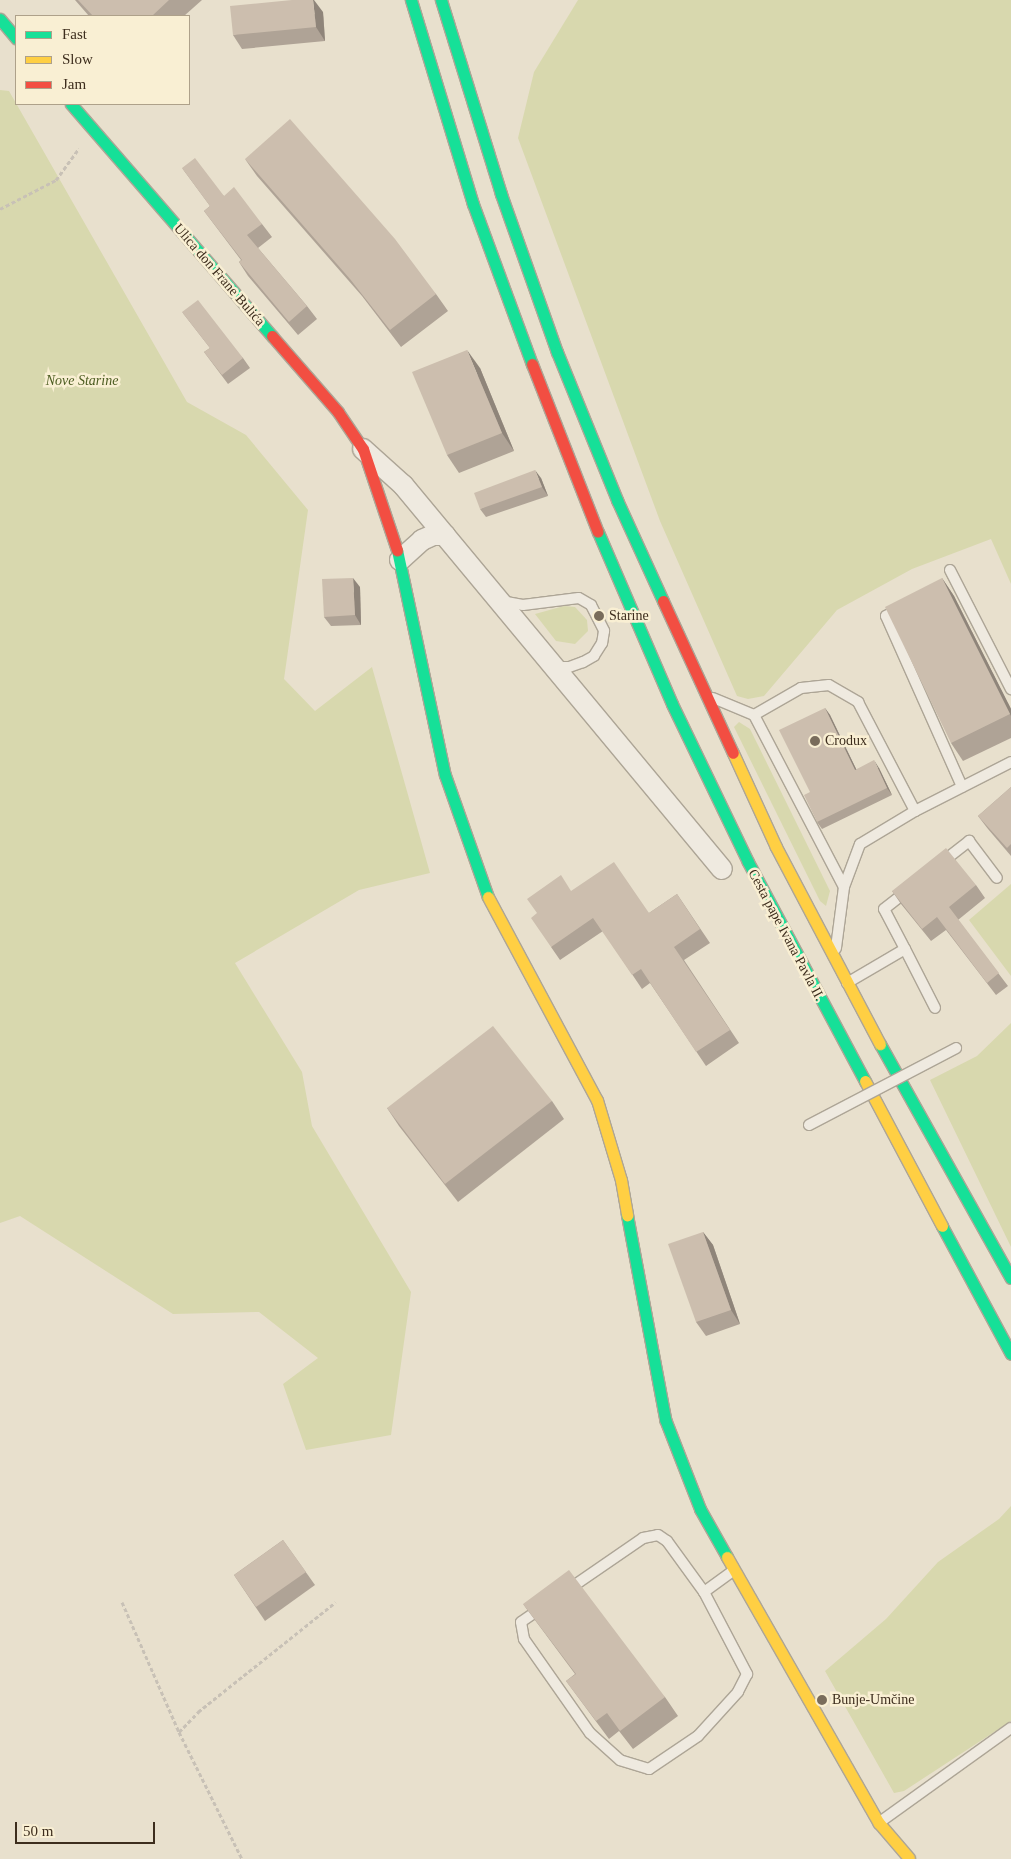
<!DOCTYPE html>
<meta charset="utf-8">
<style>
body{margin:0}
#map{position:relative;width:1011px;height:1859px;overflow:hidden;background:#e8e0cd;font-family:"Times New Roman",serif}
div>[style]{position:absolute}
.green>*{inset:0;background:#d8d8ae}
.path>*{height:3px;margin-top:-1.5px;transform-origin:0;background:repeating-linear-gradient(90deg,#c8c1b6 0 4px,transparent 0 6.5px)}
.roads{filter:drop-shadow(1px 0 #ada596) drop-shadow(-1px 0 #ada596) drop-shadow(0 1px #ada596) drop-shadow(0 -1px #ada596)}
.lane>*{height:10px;margin:-5px;padding:0 5px;transform-origin:5px;border-radius:5px;background:#efeae0}
.street>*{height:20px;margin:-10px;padding:0 10px;transform-origin:10px;border-radius:10px;background:#efeae0}
.fast>*{height:11px;margin:-5.5px;padding:0 5.5px;transform-origin:5.5px;border-radius:5.5px;background:#16e098}
.slow>*{height:11px;margin:-5.5px;padding:0 5.5px;transform-origin:5.5px;border-radius:5.5px;background:#ffcf43}
.jam>*{height:11px;margin:-5.5px;padding:0 5.5px;transform-origin:5.5px;border-radius:5.5px;background:#f24e42}
.bridges{filter:drop-shadow(1px 0 #ada596) drop-shadow(-1px 0 #ada596) drop-shadow(0 1px #ada596) drop-shadow(0 -1px #ada596)}
.lane-bridge>*{height:10px;margin:-5px;padding:0 5px;transform-origin:5px;border-radius:5px;background:#efeae0}
.wall>*{inset:0;background:#afa396}
.shaded-wall>*{inset:0;background:#8f857a}
.building>*{inset:0;background:#ccbeae}
.dots>*{width:14px;height:14px;translate:-50% -50%;box-sizing:border-box;border:2px solid #f9efd3;border-radius:50%}
span{translate:-50% -50%;white-space:nowrap;text-align:center;line-height:1.15;-webkit-text-stroke:5px #f9efd3;paint-order:stroke}
.street-label{font-size:14px;color:#3d2d1d}
.park-label{font-size:14px;color:#4c5c21;font-style:italic}
.poi-label{font-size:14px;color:#3d2d1d}
.left{translate:0 -50%;text-align:left}
.legend{position:absolute;left:15px;top:15px;width:175px;height:90px;box-sizing:border-box;background:#f9efd3;border:1px solid #aea18a;margin:0;padding:6px 9px;list-style:none;font-size:15px;color:#3d2d1d}
.legend li{display:flex;align-items:center;gap:10px;height:25px}
.legend b{width:25px;border:1px solid #aea18a}
.scale{position:absolute;left:15px;top:1822px;width:140px;height:22px;box-sizing:border-box;border:2px solid #3d2d1d;border-top:0;padding-left:6px;font-size:15px;line-height:18px;white-space:nowrap;color:#3d2d1d;-webkit-text-stroke:4px #f9efd3;paint-order:stroke}
</style>
<div id="map">
<div class="green">
<i style="clip-path:polygon(578px 0,1011px 0,1011px 584px,991px 539px,912px 569px,837px 610px,764px 696px,748px 699px,737px 696px,660px 521px,518px 138px,534px 72px)"></i>
<i style="clip-path:polygon(0 90px,9px 91px,187px 402px,246px 435px,308px 510px,284px 679px,315px 711px,372px 667px,430px 873px,359px 890px,235px 963px,302px 1072px,312px 1126px,411px 1292px,391px 1435px,306px 1450px,283px 1384px,318px 1358px,259px 1312px,173px 1314px,20px 1216px,0 1223px)"></i>
<i style="clip-path:polygon(564px 606px,575px 607px,587px 620px,588px 631px,575px 644px,556px 641px,535px 614px)"></i>
<i style="clip-path:polygon(739px 722px,750px 729px,830px 891px,826px 906px,820px 901px,734px 727px)"></i>
<i style="clip-path:polygon(1011px 884px,1011px 976px,969px 920px)"></i>
<i style="clip-path:polygon(1011px 1023px,1011px 1247px,930px 1080px,977px 1056px)"></i>
<i style="clip-path:polygon(1011px 1506px,1011px 1721px,904px 1791px,894px 1793px,825px 1671px,886px 1619px,938px 1562px,999px 1519px)"></i>
</div>
<div class="path">
<i style="left:0;top:209px;width:63px;rotate:-27.4deg"></i>
<i style="left:56px;top:180px;width:39px;rotate:-54deg"></i>
<i style="left:122px;top:1602px;width:142px;rotate:66.3deg"></i>
<i style="left:179px;top:1732px;width:142px;rotate:63.6deg"></i>
<i style="left:179px;top:1732px;width:28px;rotate:-46deg"></i>
<i style="left:198px;top:1712px;width:176px;rotate:-38.6deg"></i>
</div>
<div class="roads">
<div class="lane">
<i style="left:950px;top:570px;width:134px;rotate:62.9deg"></i>
<i style="left:501px;top:601px;width:22px;rotate:10deg"></i>
<i style="left:523px;top:605px;width:56px;rotate:-7.1deg"></i>
<i style="left:579px;top:598px;width:14px;rotate:30deg"></i>
<i style="left:591px;top:605px;width:29px;rotate:63deg"></i>
<i style="left:604px;top:631px;width:12px;rotate:99deg"></i>
<i style="left:602px;top:643px;width:15px;rotate:122deg"></i>
<i style="left:594px;top:656px;width:13px;rotate:151deg"></i>
<i style="left:583px;top:662px;width:15px;rotate:160deg"></i>
<i style="left:569px;top:667px;width:12px;rotate:180deg"></i>
<i style="left:901px;top:608px;width:17px;rotate:152deg"></i>
<i style="left:886px;top:616px;width:187px;rotate:66deg"></i>
<i style="left:713px;top:698px;width:44px;rotate:22.5deg"></i>
<i style="left:754px;top:715px;width:194px;rotate:62.4deg"></i>
<i style="left:844px;top:887px;width:62px;rotate:97.5deg"></i>
<i style="left:754px;top:715px;width:54px;rotate:-29.9deg"></i>
<i style="left:801px;top:688px;width:28px;rotate:-6deg"></i>
<i style="left:829px;top:685px;width:34px;rotate:30deg"></i>
<i style="left:858px;top:702px;width:123px;rotate:62.4deg"></i>
<i style="left:915px;top:811px;width:64px;rotate:149deg"></i>
<i style="left:860px;top:844px;width:46px;rotate:110.4deg"></i>
<i style="left:915px;top:811px;width:108px;rotate:-27deg"></i>
<i style="left:941px;top:863px;width:36px;rotate:-38deg"></i>
<i style="left:969px;top:841px;width:46px;rotate:52.9deg"></i>
<i style="left:905px;top:949px;width:45px;rotate:-117.7deg"></i>
<i style="left:884px;top:909px;width:29px;rotate:-38deg"></i>
<i style="left:847px;top:983px;width:67px;rotate:-30.4deg"></i>
<i style="left:905px;top:949px;width:66px;rotate:63deg"></i>
<i style="left:658px;top:1535px;width:11px;rotate:34deg"></i>
<i style="left:667px;top:1541px;width:63px;rotate:54deg"></i>
<i style="left:704px;top:1592px;width:93px;rotate:62.3deg"></i>
<i style="left:747px;top:1674px;width:20px;rotate:117deg"></i>
<i style="left:738px;top:1692px;width:59px;rotate:132.3deg"></i>
<i style="left:698px;top:1736px;width:59px;rotate:146deg"></i>
<i style="left:649px;top:1769px;width:30px;rotate:-163deg"></i>
<i style="left:620px;top:1760px;width:40px;rotate:-138deg"></i>
<i style="left:590px;top:1733px;width:115px;rotate:-125.1deg"></i>
<i style="left:524px;top:1639px;width:17px;rotate:-100deg"></i>
<i style="left:521px;top:1622px;width:148px;rotate:-34.5deg"></i>
<i style="left:643px;top:1538px;width:15px;rotate:-11deg"></i>
<i style="left:704px;top:1592px;width:37px;rotate:-36deg"></i>
<i style="left:880px;top:1822px;width:161px;rotate:-35.7deg"></i>
</div>
<div class="street">
<i style="left:363px;top:449px;width:54px;rotate:42deg"></i>
<i style="left:403px;top:485px;width:499px;rotate:50.3deg"></i>
<i style="left:400px;top:560px;width:30px;rotate:-42deg"></i>
<i style="left:422px;top:540px;width:12px;rotate:-24deg"></i>
<i style="left:433px;top:535px;width:12px"></i>
</div>
<div class="fast">
<i style="left:411px;top:0;width:213px;rotate:73.1deg"></i>
<i style="left:473px;top:204px;width:171px;rotate:69.8deg"></i>
<i style="left:441px;top:0;width:203px;rotate:72.8deg"></i>
<i style="left:501px;top:194px;width:168px;rotate:70.5deg"></i>
<i style="left:557px;top:352px;width:160px;rotate:67.9deg"></i>
<i style="left:617px;top:500px;width:111px;rotate:65.5deg"></i>
<i style="left:0;top:19px;width:25px;rotate:50deg"></i>
<i style="left:71px;top:104px;width:307px;rotate:49.1deg"></i>
<i style="left:598px;top:532px;width:187px;rotate:66.7deg"></i>
<i style="left:672px;top:704px;width:175px;rotate:64.3deg"></i>
<i style="left:748px;top:862px;width:248px;rotate:61.9deg"></i>
<i style="left:397px;top:550px;width:230px;rotate:78deg"></i>
<i style="left:445px;top:775px;width:129px;rotate:70.6deg"></i>
<i style="left:880px;top:1044px;width:268px;rotate:60.8deg"></i>
<i style="left:627px;top:1215px;width:208px;rotate:79.4deg"></i>
<i style="left:665px;top:1419px;width:97px;rotate:68.7deg"></i>
<i style="left:700px;top:1509px;width:55px;rotate:60.6deg"></i>
<i style="left:942px;top:1226px;width:145px;rotate:61.7deg"></i>
</div>
<div class="slow">
<i style="left:733px;top:753px;width:103px;rotate:65.4deg"></i>
<i style="left:776px;top:847px;width:223px;rotate:62.2deg"></i>
<i style="left:488px;top:897px;width:230px;rotate:61.8deg"></i>
<i style="left:597px;top:1100px;width:84px;rotate:73.3deg"></i>
<i style="left:621px;top:1180px;width:36px;rotate:80deg"></i>
<i style="left:865px;top:1081px;width:164px;rotate:62deg"></i>
<i style="left:727px;top:1557px;width:306px;rotate:60.3deg"></i>
<i style="left:879px;top:1823px;width:46px;rotate:49.4deg"></i>
</div>
<div class="jam">
<i style="left:272px;top:336px;width:101px;rotate:49deg"></i>
<i style="left:338px;top:412px;width:45px;rotate:56deg"></i>
<i style="left:363px;top:449px;width:107px;rotate:71.4deg"></i>
<i style="left:532px;top:364px;width:180px;rotate:68.6deg"></i>
<i style="left:663px;top:601px;width:167px;rotate:65.3deg"></i>
</div>
</div>
<div class="bridges">
<div class="lane-bridge">
<i style="left:809px;top:1125px;width:166px;rotate:-27.6deg"></i>
</div>
</div>
<div class="wall">
<i style="clip-path:polygon(75px 0,202px 0,184px 16px,89px 16px)"></i>
<i style="clip-path:polygon(323px 12px,325px 41px,242px 49px,233px 35px)"></i>
<i style="clip-path:polygon(245px 159px,436px 294px,448px 311px,401px 347px,362px 296px,257px 176px)"></i>
<i style="clip-path:polygon(182px 168px,224px 196px,262px 224px,272px 237px,258px 248px,307px 306px,317px 319px,298px 335px,248px 276px,239px 262px,241px 260px,204px 211px,210px 206px)"></i>
<i style="clip-path:polygon(182px 312px,243px 358px,250px 368px,228px 384px,204px 352px,210px 348px)"></i>
<i style="clip-path:polygon(480px 368px,514px 451px,459px 473px,447px 455px)"></i>
<i style="clip-path:polygon(541px 478px,548px 496px,486px 517px,480px 509px)"></i>
<i style="clip-path:polygon(942px 578px,954px 596px,1011px 709px,1011px 738px,963px 761px,951px 743px)"></i>
<i style="clip-path:polygon(360px 587px,361px 625px,331px 626px,324px 617px)"></i>
<i style="clip-path:polygon(825px 708px,830px 715px,856px 769px,879px 768px,892px 795px,822px 829px,817px 822px,810px 792px)"></i>
<i style="clip-path:polygon(1011px 787px,1011px 856px,988px 829px,978px 816px)"></i>
<i style="clip-path:polygon(976px 885px,985px 898px,958px 920px,1008px 986px,996px 995px,946px 930px,931px 941px,901px 904px,892px 891px)"></i>
<i style="clip-path:polygon(572px 891px,649px 913px,677px 894px,710px 943px,684px 960px,739px 1043px,706px 1066px,650px 983px,642px 989px,603px 931px,560px 960px,551px 947px)"></i>
<i style="clip-path:polygon(552px 1101px,564px 1119px,458px 1202px,399px 1126px,387px 1108px)"></i>
<i style="clip-path:polygon(703px 1232px,713px 1245px,740px 1324px,706px 1336px,696px 1322px)"></i>
<i style="clip-path:polygon(283px 1540px,315px 1585px,265px 1621px,234px 1575px)"></i>
<i style="clip-path:polygon(523px 1604px,665px 1697px,678px 1716px,633px 1749px,619px 1731px,609px 1739px,566px 1681px,575px 1674px)"></i>
</div>
<div class="shaded-wall">
<i style="clip-path:polygon(313px 0,314px 0,323px 12px,325px 41px,316px 27px)"></i>
<i style="clip-path:polygon(467px 350px,480px 368px,514px 451px,502px 433px)"></i>
<i style="clip-path:polygon(535px 470px,541px 478px,548px 496px,542px 487px)"></i>
<i style="clip-path:polygon(353px 578px,360px 587px,361px 625px,355px 615px)"></i>
<i style="clip-path:polygon(942px 578px,954px 596px,1011px 709px,1011px 716px)"></i>
<i style="clip-path:polygon(825px 708px,830px 715px,860px 777px,855px 770px)"></i>
<i style="clip-path:polygon(874px 760px,879px 768px,892px 795px,887px 788px)"></i>
<i style="clip-path:polygon(703px 1232px,713px 1245px,740px 1324px,731px 1310px)"></i>
</div>
<div class="building">
<i style="clip-path:polygon(78px 0,169px 0,152px 16px,93px 16px)"></i>
<i style="clip-path:polygon(292px 0,313px 0,316px 27px,233px 35px,230px 6px)"></i>
<i style="clip-path:polygon(290px 119px,395px 239px,436px 294px,390px 330px,350px 279px,245px 159px)"></i>
<i style="clip-path:polygon(195px 158px,224px 196px,234px 187px,262px 224px,247px 235px,307px 306px,289px 322px,239px 262px,242px 260px,204px 211px,210px 206px,182px 168px)"></i>
<i style="clip-path:polygon(198px 300px,243px 358px,222px 375px,204px 352px,210px 348px,182px 312px)"></i>
<i style="clip-path:polygon(467px 350px,502px 433px,447px 455px,412px 372px)"></i>
<i style="clip-path:polygon(535px 470px,542px 487px,480px 509px,474px 493px)"></i>
<i style="clip-path:polygon(353px 578px,355px 615px,324px 617px,322px 579px)"></i>
<i style="clip-path:polygon(942px 578px,1010px 714px,951px 743px,885px 607px)"></i>
<i style="clip-path:polygon(825px 708px,855px 770px,874px 760px,887px 788px,817px 822px,804px 795px,810px 792px,779px 730px)"></i>
<i style="clip-path:polygon(1011px 787px,1011px 844px,1007px 848px,978px 816px)"></i>
<i style="clip-path:polygon(946px 848px,976px 885px,949px 907px,999px 973px,987px 983px,937px 917px,922px 929px,892px 891px)"></i>
<i style="clip-path:polygon(614px 862px,649px 913px,677px 894px,700px 929px,674px 947px,730px 1030px,696px 1052px,641px 969px,632px 975px,593px 918px,551px 947px,531px 918px,537px 913px,527px 899px,561px 875px,571px 891px)"></i>
<i style="clip-path:polygon(493px 1026px,552px 1101px,445px 1184px,387px 1108px)"></i>
<i style="clip-path:polygon(703px 1232px,731px 1310px,696px 1322px,668px 1244px)"></i>
<i style="clip-path:polygon(283px 1540px,306px 1572px,256px 1607px,234px 1575px)"></i>
<i style="clip-path:polygon(569px 1570px,665px 1697px,620px 1731px,607px 1713px,596px 1721px,566px 1681px,576px 1674px,523px 1604px)"></i>
</div>
<div class="dots">
<i style="left:599px;top:616px;background:#796c5b"></i>
<i style="left:815px;top:741px;background:#796c5b"></i>
<i style="left:822px;top:1700px;background:#796c5b"></i>
</div>
<div class="street-label">
<span style="left:219px;top:275px;rotate:49deg">Ulica don Frane Bulića</span>
<span style="left:786px;top:935px;rotate:62deg">Cesta pape Ivana Pavla II.</span>
</div>
<div class="park-label">
<span style="left:82px;top:381px">Nove Starine</span>
</div>
<div class="poi-label">
<span class="left" style="left:609px;top:616px">Starine</span>
<span class="left" style="left:825px;top:741px">Crodux</span>
<span class="left" style="left:832px;top:1700px">Bunje-Umčine</span>
</div>
<ul class="legend">
<li><b style="height:6px;background:#16e098"></b>Fast</li>
<li><b style="height:6px;background:#ffcf43"></b>Slow</li>
<li><b style="height:6px;background:#f24e42"></b>Jam</li>
</ul>
<div class="scale">50 m</div>
</div>
